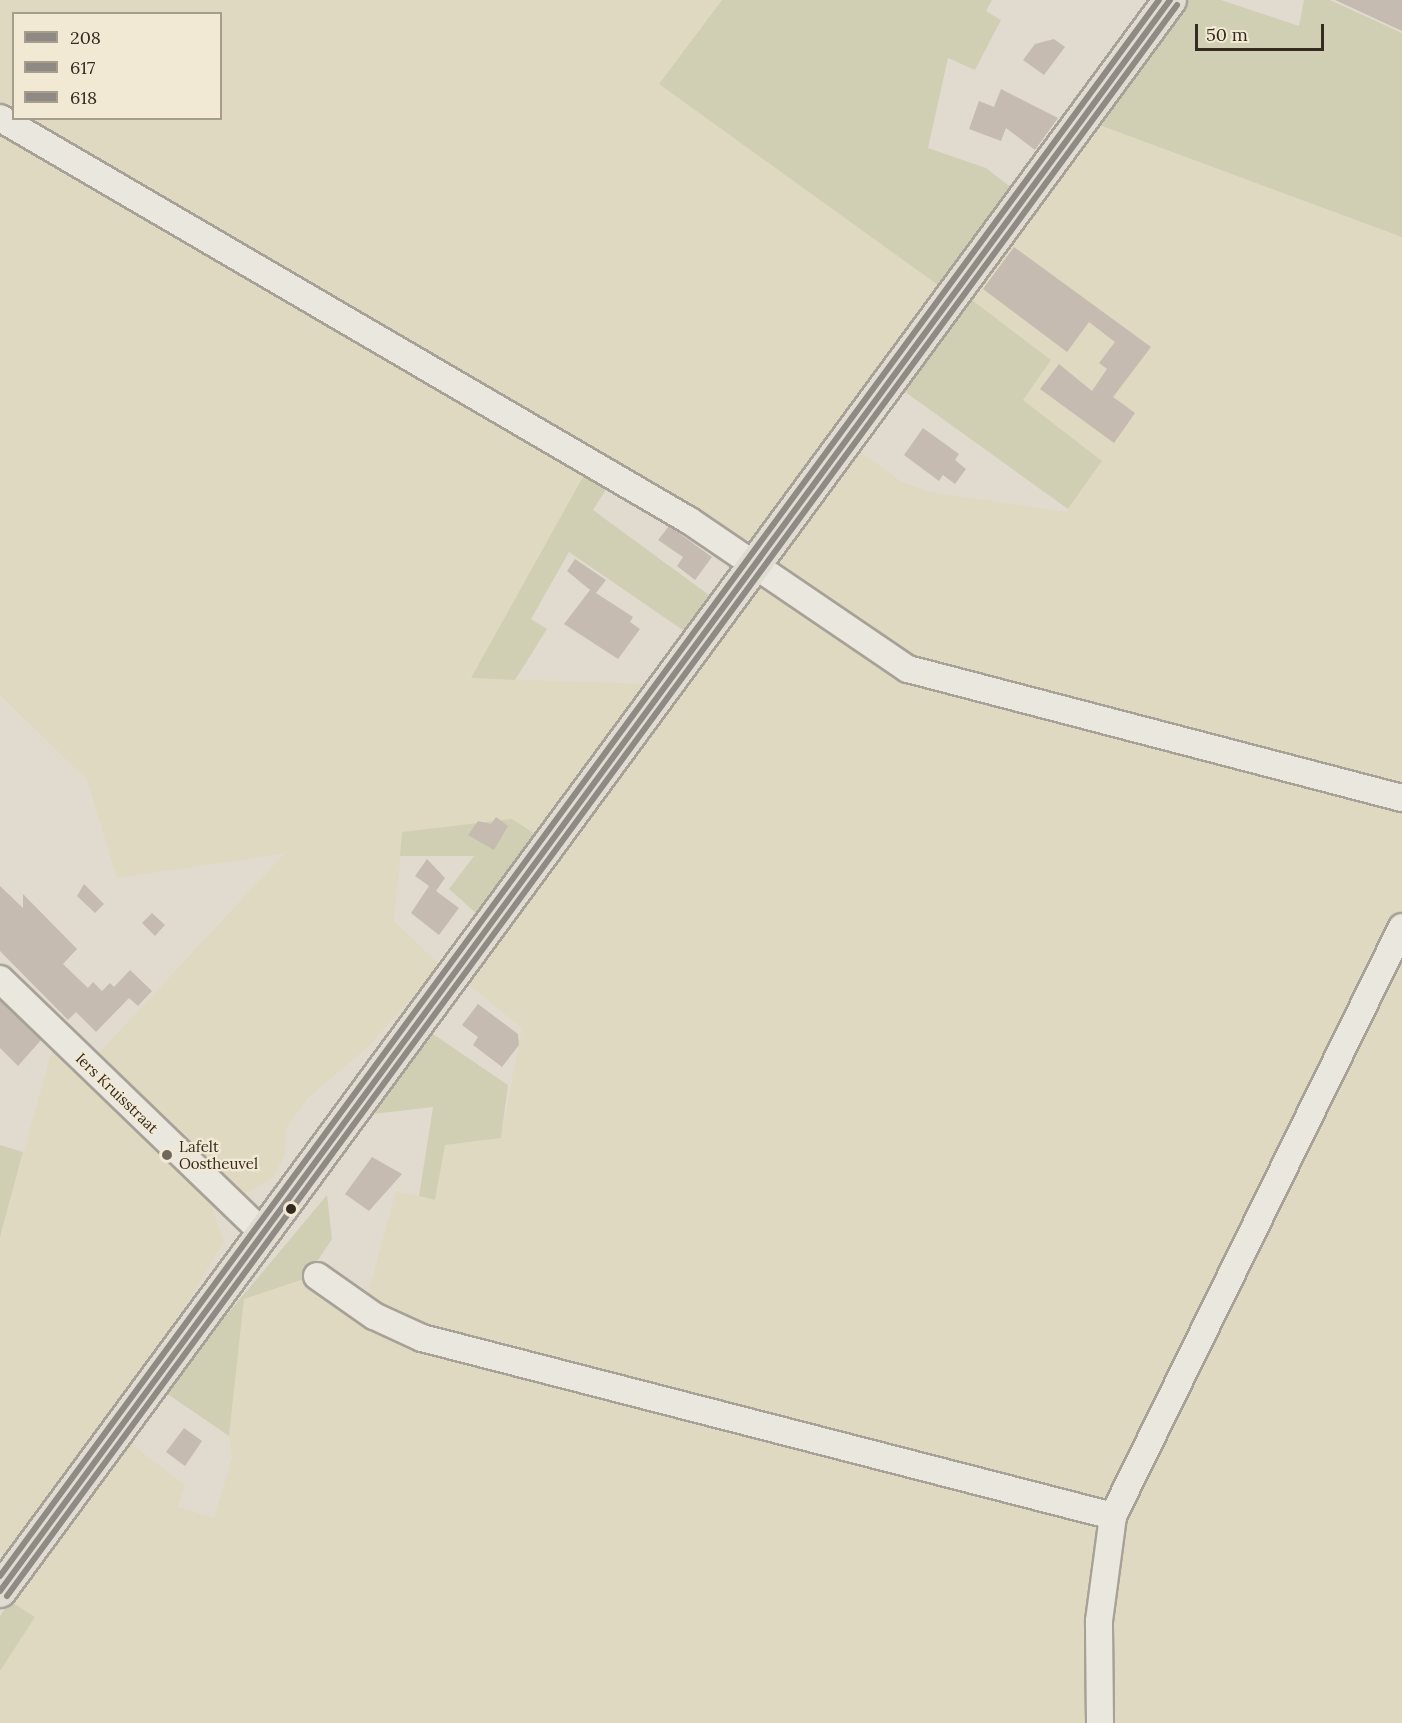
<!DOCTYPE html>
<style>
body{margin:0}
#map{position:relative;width:1402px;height:1723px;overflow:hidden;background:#e1dbcf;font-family:Lora,serif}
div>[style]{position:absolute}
.farmland>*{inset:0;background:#dfd9c1}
.green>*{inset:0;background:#d0cfb3}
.building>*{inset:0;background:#c5bbb0}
.roads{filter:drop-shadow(2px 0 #a7a197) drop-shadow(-2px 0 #a7a197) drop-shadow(0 2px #a7a197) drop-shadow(0 -2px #a7a197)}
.minor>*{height:26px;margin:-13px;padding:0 13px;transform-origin:13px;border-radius:13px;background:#eae7df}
.major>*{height:32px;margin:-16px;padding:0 16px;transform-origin:16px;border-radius:16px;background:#e1dcd2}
.bus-1>*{height:6px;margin:-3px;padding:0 3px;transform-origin:3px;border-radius:3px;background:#908a84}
.bus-2>*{height:6px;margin:-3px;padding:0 3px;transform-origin:3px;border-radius:3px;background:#908a84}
.bus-3>*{height:6px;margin:-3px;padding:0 3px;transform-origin:3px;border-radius:3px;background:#908a84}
.dots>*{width:16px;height:16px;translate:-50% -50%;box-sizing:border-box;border:3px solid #f2e9d5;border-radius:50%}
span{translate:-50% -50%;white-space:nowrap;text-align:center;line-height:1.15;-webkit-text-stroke:4.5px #f2e9d5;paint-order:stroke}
.street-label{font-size:15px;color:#352a20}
.poi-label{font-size:15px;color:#352a20}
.left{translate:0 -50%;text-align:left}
.legend{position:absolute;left:12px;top:12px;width:210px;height:108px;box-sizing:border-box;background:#f2e9d5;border:2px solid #a69d8d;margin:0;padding:8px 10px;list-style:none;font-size:18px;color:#352a20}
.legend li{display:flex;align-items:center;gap:12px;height:30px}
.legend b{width:30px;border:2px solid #a69d8d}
.scale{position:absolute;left:1195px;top:24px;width:129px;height:27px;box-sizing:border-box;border:3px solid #352a20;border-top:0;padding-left:8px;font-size:18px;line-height:21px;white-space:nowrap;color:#352a20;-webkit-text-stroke:4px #f2e9d5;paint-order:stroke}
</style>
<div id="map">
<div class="farmland">
<i style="clip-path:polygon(evenodd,0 0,722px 0,660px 84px,942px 288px,763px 528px,752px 539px,739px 539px,0 113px,0 0,14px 14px,220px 14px,220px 118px,14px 118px,14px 14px)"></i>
<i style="clip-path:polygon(1094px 123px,1402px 237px,1402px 792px,926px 668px,772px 567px,858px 450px,902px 482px,930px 492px,1067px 512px,1102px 461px,1023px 400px,1050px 360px,968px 297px)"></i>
<i style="clip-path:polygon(0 126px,589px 466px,472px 678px,649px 684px,538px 836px,403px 832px,394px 921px,441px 966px,370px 1045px,308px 1098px,286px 1129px,285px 1155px,273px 1177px,247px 1193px,228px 1183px,96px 1056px,284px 854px,117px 878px,87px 780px,0 695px)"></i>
<i style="clip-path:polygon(764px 581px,843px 636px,1402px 804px,1402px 916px,1115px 1499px,1099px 1504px,448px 1339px,366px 1301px,396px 1191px,435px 1200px,445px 1145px,501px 1138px,522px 1028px,469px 985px)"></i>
<i style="clip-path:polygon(1402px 938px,1402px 1723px,1105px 1723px,1114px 1542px)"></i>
<i style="clip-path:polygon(53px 1046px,209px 1199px,224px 1242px,148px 1368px,8px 1561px,0 1551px,0 1237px)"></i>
<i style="clip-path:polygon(313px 1277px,380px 1325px,1093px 1516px,1104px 1536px,1095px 1723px,0 1723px,0 1671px,35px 1617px,10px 1601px,126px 1440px,185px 1485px,178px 1507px,214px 1518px,232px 1458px,229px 1436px,244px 1299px)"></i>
</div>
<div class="green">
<i style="clip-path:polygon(722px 0,992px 0,986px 11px,1001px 20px,975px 70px,948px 58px,928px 148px,986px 168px,1013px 189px,942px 288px,659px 84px)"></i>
<i style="clip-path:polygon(1186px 0,1221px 0,1299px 26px,1304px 0,1330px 0,1402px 33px,1402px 237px,1094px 123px)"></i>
<i style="clip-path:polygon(968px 297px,1051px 360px,1023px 400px,1102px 461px,1068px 509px,901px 389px)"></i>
<i style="clip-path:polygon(589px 466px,612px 480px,593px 510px,713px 598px,687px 633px,569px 552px,531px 619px,547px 629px,515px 680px,471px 678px)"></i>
<i style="clip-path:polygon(512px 819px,538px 836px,478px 915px,449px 889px,474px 856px,400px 856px,402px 832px)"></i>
<i style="clip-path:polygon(433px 1034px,508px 1085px,501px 1138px,445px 1145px,435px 1200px,419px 1196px,433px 1107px,373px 1114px)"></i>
<i style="clip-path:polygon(0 1145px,23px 1152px,0 1237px)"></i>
<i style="clip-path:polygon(327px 1195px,332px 1239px,314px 1266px,304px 1279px,244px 1299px,229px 1436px,163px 1391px)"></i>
<i style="clip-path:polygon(10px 1601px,35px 1617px,0 1671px,0 1616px)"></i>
</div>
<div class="building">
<i style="clip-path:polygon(1335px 0,1402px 0,1402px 31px)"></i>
<i style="clip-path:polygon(1054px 39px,1065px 47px,1044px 75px,1023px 60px,1035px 44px)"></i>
<i style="clip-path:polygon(1001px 89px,1058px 118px,1035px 150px,1006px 128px,1001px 141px,969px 129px,979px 101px,994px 107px)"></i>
<i style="clip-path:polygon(1014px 247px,1151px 347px,1113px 397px,1135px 413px,1114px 443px,1040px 389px,1059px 364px,1092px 391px,1107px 369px,1099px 363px,1115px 342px,1089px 322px,1067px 352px,983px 289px)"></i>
<i style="clip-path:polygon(923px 428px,959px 454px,955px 460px,966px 469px,955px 484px,943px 475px,939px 481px,904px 455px)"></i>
<i style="clip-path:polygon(669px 526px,712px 557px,695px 580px,677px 566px,683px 557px,658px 540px)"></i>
<i style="clip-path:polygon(575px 559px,606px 580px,596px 593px,633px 617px,630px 622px,640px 629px,618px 659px,564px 624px,590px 590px,567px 571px)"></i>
<i style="clip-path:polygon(496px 817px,508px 826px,494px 850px,468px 835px,478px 821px,491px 824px)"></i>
<i style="clip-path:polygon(427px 859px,445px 878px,436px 891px,459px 908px,439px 935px,411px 913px,429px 886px,415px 876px)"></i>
<i style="clip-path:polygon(84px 884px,104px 904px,95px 913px,77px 896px)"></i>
<i style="clip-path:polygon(0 886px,23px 908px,23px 894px,77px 949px,63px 964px,88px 988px,93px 982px,102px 991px,110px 983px,114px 987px,130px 970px,152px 991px,138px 1006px,129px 998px,96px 1032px,76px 1012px,68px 1020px,0 951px)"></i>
<i style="clip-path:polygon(152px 913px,165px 925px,155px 936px,142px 923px)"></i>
<i style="clip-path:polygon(0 1000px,41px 1040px,18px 1066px,0 1048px)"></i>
<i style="clip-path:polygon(478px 1004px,518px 1034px,519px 1045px,502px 1067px,473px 1045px,478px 1037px,462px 1025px)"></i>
<i style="clip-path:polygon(372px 1157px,402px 1174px,369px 1211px,345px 1194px)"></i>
<i style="clip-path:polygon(184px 1428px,202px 1441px,185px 1466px,166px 1452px)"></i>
</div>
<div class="roads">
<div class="minor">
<i style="left:0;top:118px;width:799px;rotate:30.29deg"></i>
<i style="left:690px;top:521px;width:263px;rotate:34.2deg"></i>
<i style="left:908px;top:669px;width:511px;rotate:14.64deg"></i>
<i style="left:0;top:979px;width:363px;rotate:44deg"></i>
<i style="left:317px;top:1276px;width:70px;rotate:35.1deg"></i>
<i style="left:374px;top:1316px;width:53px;rotate:24.6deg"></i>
<i style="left:422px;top:1338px;width:714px;rotate:14.45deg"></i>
<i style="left:1100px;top:1723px;width:102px;rotate:-90.6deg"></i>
<i style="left:1099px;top:1621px;width:106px;rotate:-82.4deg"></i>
<i style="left:1113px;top:1516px;width:656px;rotate:-63.86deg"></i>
</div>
<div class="major">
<i style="left:0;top:1591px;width:1975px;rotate:-53.67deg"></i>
</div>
</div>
<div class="bus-1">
<i style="left:0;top:1591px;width:1975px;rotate:-53.67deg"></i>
</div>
<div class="bus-2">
<i style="left:7px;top:1596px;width:1975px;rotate:-53.67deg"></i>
</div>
<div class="bus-3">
<i style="left:0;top:1576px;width:1956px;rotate:-53.67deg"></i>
</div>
<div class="dots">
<i style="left:167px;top:1155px;background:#71685d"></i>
<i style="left:291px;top:1209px;background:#352a20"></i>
</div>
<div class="street-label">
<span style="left:117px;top:1093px;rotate:44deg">Iers Kruisstraat</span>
</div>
<div class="poi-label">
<span class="left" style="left:179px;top:1155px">Lafelt<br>Oostheuvel</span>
</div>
<ul class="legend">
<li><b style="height:8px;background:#908a84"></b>208</li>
<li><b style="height:8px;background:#908a84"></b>617</li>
<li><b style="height:8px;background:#908a84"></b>618</li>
</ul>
<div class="scale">50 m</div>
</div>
